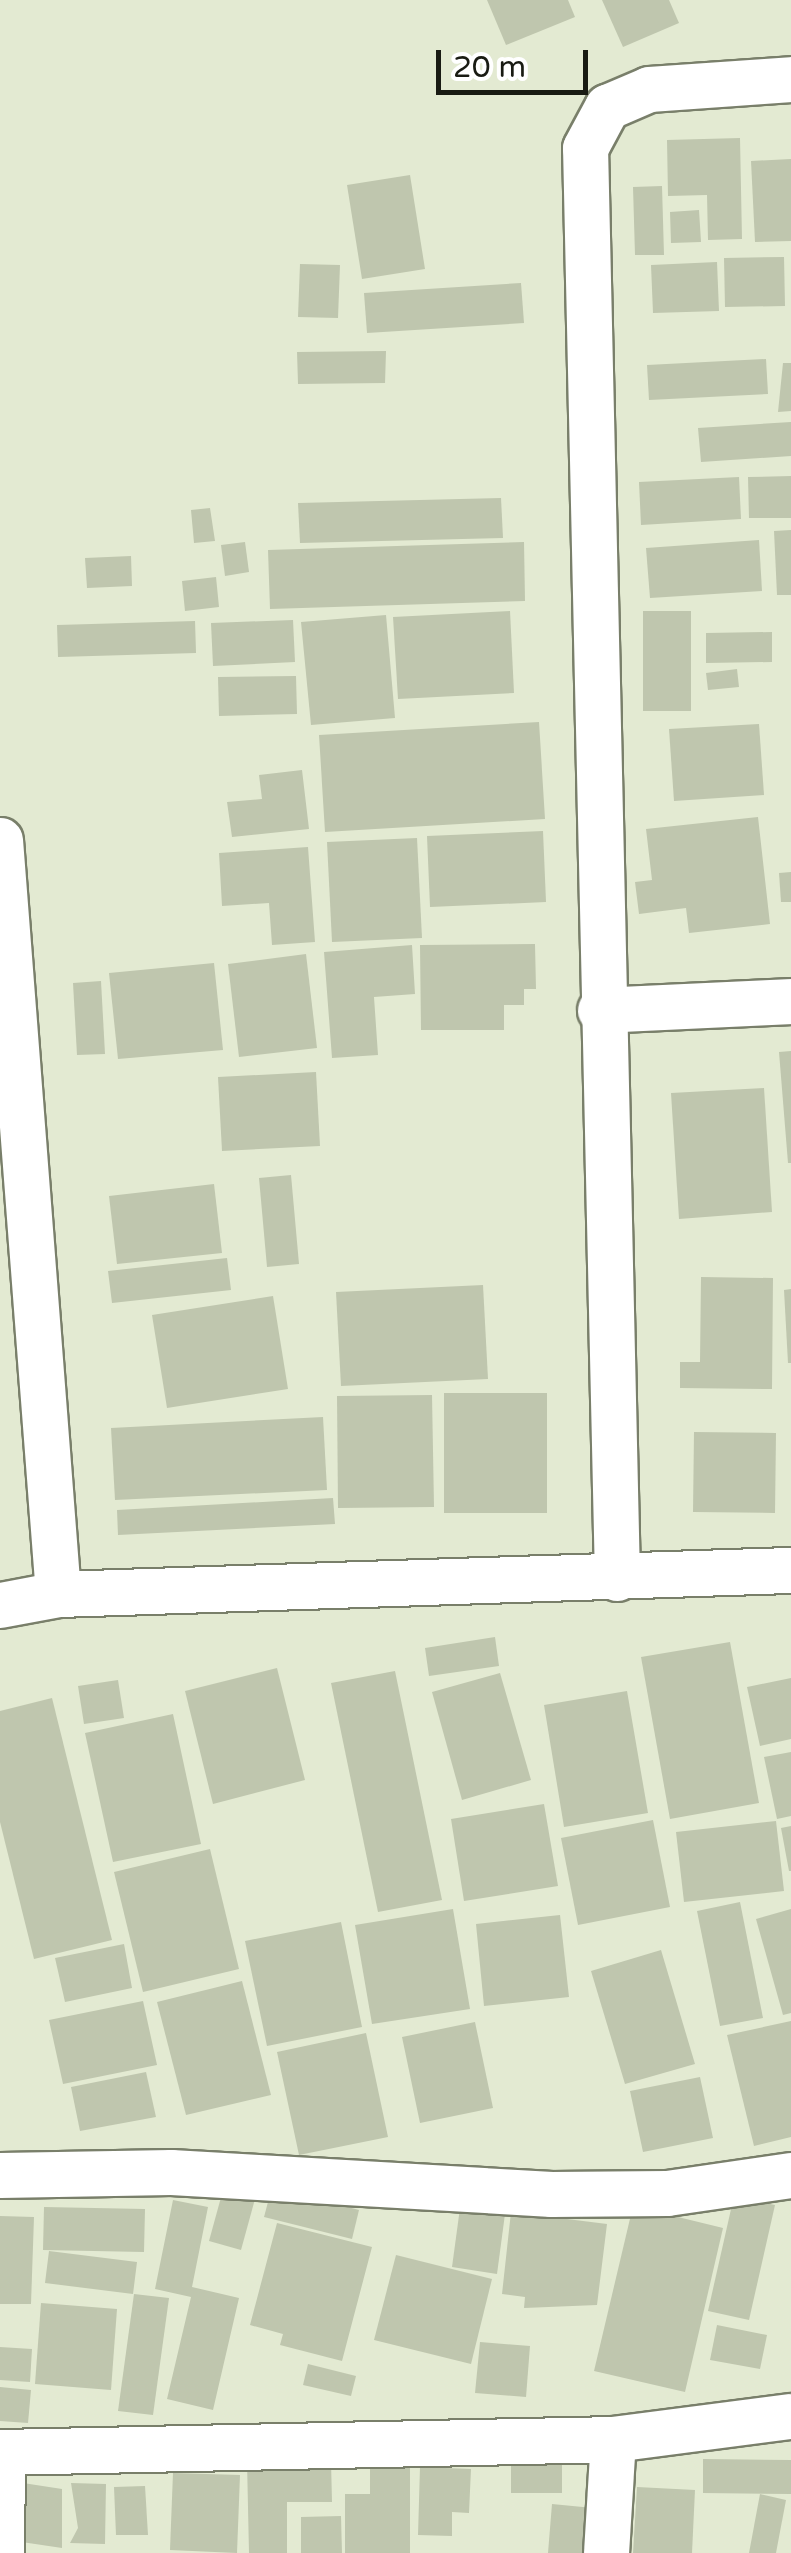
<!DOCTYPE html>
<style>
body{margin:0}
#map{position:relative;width:791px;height:2553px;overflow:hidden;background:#e3ead2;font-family:"Varela Round",sans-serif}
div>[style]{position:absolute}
.building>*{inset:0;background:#bfc6ae}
.roads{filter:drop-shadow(2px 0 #797f6a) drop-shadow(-2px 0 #797f6a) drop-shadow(0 2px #797f6a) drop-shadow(0 -2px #797f6a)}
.street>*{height:45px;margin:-22.5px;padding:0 22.5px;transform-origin:22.5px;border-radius:22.5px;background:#fff}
span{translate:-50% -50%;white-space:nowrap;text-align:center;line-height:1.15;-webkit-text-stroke:9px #fff;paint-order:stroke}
.scale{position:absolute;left:436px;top:50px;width:152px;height:45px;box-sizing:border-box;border:5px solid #191b13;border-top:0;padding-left:12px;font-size:30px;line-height:35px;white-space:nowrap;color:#191b13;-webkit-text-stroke:8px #fff;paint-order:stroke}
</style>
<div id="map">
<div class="building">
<i style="clip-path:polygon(487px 0,568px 0,575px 17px,506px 45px)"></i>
<i style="clip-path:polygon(602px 0,669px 0,679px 23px,623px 47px)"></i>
<i style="clip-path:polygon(740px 138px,742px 239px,708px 240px,707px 195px,668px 196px,667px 140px)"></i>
<i style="clip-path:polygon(791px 159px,791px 241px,755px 242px,751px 161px)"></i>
<i style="clip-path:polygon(410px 175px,425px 269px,362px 279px,347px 185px)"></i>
<i style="clip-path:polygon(662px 186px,664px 255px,635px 255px,633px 187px)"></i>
<i style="clip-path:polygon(699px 210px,701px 242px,671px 243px,670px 212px)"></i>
<i style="clip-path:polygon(784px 257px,785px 306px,725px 307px,724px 258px)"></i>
<i style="clip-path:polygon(717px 262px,719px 311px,653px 313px,651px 265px)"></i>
<i style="clip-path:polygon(300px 264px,340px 265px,338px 318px,298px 317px)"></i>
<i style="clip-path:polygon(521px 283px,524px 323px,367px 333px,364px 293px)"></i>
<i style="clip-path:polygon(386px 351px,385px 383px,298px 384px,297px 352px)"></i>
<i style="clip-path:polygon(766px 359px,768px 394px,649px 400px,647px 365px)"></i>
<i style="clip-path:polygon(783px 363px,791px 363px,791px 411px,778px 412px)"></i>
<i style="clip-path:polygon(791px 422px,791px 456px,701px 462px,698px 428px)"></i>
<i style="clip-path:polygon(791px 476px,791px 518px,749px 518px,748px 477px)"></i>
<i style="clip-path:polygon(739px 477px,741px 519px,641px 525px,639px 482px)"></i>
<i style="clip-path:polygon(501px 498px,503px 538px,300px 543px,298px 503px)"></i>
<i style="clip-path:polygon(210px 508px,215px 541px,194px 543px,191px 510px)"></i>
<i style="clip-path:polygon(791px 530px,791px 595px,777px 595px,774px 531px)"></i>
<i style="clip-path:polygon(759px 540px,762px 591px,650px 598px,646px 548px)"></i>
<i style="clip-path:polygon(245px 542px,249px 572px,225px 576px,221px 545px)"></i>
<i style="clip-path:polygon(524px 542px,525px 601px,270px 609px,268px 550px)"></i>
<i style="clip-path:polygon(131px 556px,132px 586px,87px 588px,85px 558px)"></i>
<i style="clip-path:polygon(216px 577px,219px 607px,185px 611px,182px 581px)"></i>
<i style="clip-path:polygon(510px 611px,514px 693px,398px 699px,393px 617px)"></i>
<i style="clip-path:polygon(643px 611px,691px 611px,691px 711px,643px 711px)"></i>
<i style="clip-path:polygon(386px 615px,395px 718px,311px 725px,301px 622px)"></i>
<i style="clip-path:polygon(293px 620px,295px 662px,213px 666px,211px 623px)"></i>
<i style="clip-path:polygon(195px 621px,196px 653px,58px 657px,57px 625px)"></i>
<i style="clip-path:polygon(772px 632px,772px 662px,706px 663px,706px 633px)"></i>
<i style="clip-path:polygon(737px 669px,739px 687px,708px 690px,706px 673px)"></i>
<i style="clip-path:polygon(296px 676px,297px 714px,219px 716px,218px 677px)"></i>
<i style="clip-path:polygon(539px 722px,545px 819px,325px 832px,319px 735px)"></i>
<i style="clip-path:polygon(759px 724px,764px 795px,674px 801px,669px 729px)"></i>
<i style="clip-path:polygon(302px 770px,309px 829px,232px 837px,227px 802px,262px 799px,259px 775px)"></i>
<i style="clip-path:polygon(758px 817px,770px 924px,689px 933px,686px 908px,639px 914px,635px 882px,652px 880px,646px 829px)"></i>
<i style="clip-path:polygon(543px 831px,546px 902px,430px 907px,427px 836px)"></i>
<i style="clip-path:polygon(417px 838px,422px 938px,332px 942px,327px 842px)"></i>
<i style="clip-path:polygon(308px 847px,315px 942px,272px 945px,269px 903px,222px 906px,219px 853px)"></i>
<i style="clip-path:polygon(791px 872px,791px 902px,781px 902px,779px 873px)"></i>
<i style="clip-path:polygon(535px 944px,536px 989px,524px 989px,524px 1005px,504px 1005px,504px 1030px,421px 1030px,420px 945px)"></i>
<i style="clip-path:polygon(412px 945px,415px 994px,374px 997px,378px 1055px,332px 1058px,324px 952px)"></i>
<i style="clip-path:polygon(306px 954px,317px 1048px,239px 1057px,228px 964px)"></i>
<i style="clip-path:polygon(214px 963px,223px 1050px,118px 1059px,109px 973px)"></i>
<i style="clip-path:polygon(101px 981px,105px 1054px,77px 1055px,73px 983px)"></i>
<i style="clip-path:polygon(791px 1051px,791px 1163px,788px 1163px,779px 1052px)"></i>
<i style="clip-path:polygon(316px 1072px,320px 1146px,222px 1151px,218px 1077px)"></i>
<i style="clip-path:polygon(764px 1088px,772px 1212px,679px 1219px,671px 1093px)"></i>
<i style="clip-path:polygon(291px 1175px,299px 1264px,267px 1267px,259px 1178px)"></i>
<i style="clip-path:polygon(214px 1184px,222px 1253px,117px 1264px,109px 1196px)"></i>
<i style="clip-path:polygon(227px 1258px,231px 1290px,112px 1303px,108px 1271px)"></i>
<i style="clip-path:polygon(701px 1277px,773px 1278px,772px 1389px,680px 1388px,680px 1362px,700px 1362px)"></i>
<i style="clip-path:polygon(483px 1285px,488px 1379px,341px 1386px,336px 1292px)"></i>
<i style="clip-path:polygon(791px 1289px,791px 1363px,788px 1363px,784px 1290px)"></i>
<i style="clip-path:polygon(273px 1296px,288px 1389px,167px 1408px,152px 1315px)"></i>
<i style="clip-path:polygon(444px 1393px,547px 1393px,547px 1513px,444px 1513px)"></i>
<i style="clip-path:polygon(432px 1395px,434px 1507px,338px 1508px,337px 1396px)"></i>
<i style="clip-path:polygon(323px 1417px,327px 1490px,115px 1500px,111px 1428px)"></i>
<i style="clip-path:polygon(694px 1432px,776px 1433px,775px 1513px,693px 1512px)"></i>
<i style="clip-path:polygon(333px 1498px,335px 1524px,118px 1535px,117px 1510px)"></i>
<i style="clip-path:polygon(495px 1637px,499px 1666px,429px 1676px,425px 1648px)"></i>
<i style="clip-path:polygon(730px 1642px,759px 1803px,670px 1819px,641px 1657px)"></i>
<i style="clip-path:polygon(277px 1668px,305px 1780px,213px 1804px,185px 1691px)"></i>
<i style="clip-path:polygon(395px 1671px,442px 1900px,378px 1912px,331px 1683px)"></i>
<i style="clip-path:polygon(500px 1673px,531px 1780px,462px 1800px,432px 1692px)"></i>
<i style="clip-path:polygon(791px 1678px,791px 1739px,760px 1746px,747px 1687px)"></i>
<i style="clip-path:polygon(118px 1680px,124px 1718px,84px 1724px,78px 1686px)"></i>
<i style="clip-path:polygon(627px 1691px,648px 1813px,564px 1827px,544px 1705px)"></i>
<i style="clip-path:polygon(52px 1698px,112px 1940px,34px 1959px,0 1822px,0 1711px)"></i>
<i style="clip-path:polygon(173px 1714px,201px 1844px,113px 1862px,85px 1733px)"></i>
<i style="clip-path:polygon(791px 1752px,791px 1816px,777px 1819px,764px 1757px)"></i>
<i style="clip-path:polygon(544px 1804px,558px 1886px,464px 1901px,451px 1819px)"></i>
<i style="clip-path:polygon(653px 1820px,670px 1907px,578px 1925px,561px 1838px)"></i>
<i style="clip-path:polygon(776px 1821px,784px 1891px,684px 1902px,676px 1832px)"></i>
<i style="clip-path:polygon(791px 1826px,791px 1871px,789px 1871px,781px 1828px)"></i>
<i style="clip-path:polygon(210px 1849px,239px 1969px,143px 1992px,114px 1872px)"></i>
<i style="clip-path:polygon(740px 1902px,763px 2018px,720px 2026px,697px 1911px)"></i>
<i style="clip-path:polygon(453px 1909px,470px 2009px,372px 2024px,355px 1925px)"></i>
<i style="clip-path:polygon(791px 1909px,791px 2013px,783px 2015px,756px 1919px)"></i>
<i style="clip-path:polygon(560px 1915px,569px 1997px,484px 2006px,476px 1924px)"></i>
<i style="clip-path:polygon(341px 1922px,362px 2027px,267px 2046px,245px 1941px)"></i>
<i style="clip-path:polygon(124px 1944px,132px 1988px,65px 2002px,55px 1958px)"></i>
<i style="clip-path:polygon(661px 1950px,695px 2064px,625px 2084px,591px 1971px)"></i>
<i style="clip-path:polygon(242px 1981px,271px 2095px,186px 2115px,157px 2002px)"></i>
<i style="clip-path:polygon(143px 2001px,157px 2065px,63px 2084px,49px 2020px)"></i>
<i style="clip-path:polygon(791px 2021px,791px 2137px,754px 2146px,727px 2035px)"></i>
<i style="clip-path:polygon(475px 2022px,493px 2108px,420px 2123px,402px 2037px)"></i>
<i style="clip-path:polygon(366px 2033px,388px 2137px,299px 2155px,277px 2052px)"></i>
<i style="clip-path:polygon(146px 2072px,156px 2117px,80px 2131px,71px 2087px)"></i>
<i style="clip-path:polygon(700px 2077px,713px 2138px,643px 2152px,630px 2091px)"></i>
<i style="clip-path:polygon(272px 2187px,359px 2210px,352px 2239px,264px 2217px)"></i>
<i style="clip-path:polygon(223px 2190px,255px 2199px,241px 2250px,209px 2241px)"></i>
<i style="clip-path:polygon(734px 2196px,775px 2205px,749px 2320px,708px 2311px)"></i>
<i style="clip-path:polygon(173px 2200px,208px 2207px,192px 2287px,239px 2298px,213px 2410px,167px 2399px,191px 2297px,155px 2289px)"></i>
<i style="clip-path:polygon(633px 2206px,723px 2228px,685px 2392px,594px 2371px)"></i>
<i style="clip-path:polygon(44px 2207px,145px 2209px,144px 2252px,43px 2250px)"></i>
<i style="clip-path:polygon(460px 2208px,505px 2214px,497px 2274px,452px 2267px)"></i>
<i style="clip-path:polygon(511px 2212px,607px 2224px,597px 2305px,524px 2308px,525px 2297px,502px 2294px)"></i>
<i style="clip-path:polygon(0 2216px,34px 2217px,31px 2304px,0 2304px)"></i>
<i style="clip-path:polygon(277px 2223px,372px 2247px,342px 2361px,280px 2345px,283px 2334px,250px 2325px)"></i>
<i style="clip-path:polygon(49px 2251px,137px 2262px,133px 2294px,45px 2283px)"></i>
<i style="clip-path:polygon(396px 2255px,492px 2279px,471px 2364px,374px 2340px)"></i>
<i style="clip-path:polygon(134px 2294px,169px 2298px,153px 2415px,118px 2411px)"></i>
<i style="clip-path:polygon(41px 2303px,117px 2309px,111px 2390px,35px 2384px)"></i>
<i style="clip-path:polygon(717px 2325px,767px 2335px,760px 2369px,710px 2360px)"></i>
<i style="clip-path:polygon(480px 2342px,530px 2346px,526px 2397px,475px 2393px)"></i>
<i style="clip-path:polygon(0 2347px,32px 2349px,30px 2382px,0 2380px)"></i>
<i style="clip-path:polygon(308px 2364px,356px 2376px,351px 2396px,303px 2385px)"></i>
<i style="clip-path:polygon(0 2387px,31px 2390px,28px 2423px,0 2421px)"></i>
<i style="clip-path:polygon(511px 2453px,562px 2453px,562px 2493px,511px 2493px)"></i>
<i style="clip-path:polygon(370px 2459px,410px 2459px,410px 2553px,345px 2553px,345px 2494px,370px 2494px)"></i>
<i style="clip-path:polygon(703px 2459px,791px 2460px,791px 2494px,703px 2493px)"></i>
<i style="clip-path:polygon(247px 2461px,331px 2461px,332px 2502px,287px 2502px,287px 2553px,249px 2553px)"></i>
<i style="clip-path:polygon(420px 2467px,471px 2469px,469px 2513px,452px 2512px,452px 2536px,418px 2535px)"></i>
<i style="clip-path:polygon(173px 2473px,240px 2475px,237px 2553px,170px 2550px)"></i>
<i style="clip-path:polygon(23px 2483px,62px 2489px,62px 2548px,15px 2541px)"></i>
<i style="clip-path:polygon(71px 2483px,106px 2484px,105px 2544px,70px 2543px,78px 2528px)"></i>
<i style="clip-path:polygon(145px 2486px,148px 2535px,116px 2535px,114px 2487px)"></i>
<i style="clip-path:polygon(637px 2487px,695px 2490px,692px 2553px,633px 2553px)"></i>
<i style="clip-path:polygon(760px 2494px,786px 2500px,776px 2553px,749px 2553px)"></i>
<i style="clip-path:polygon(552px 2504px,593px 2508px,588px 2553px,548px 2553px)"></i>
<i style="clip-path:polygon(341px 2516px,342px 2553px,301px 2553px,301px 2517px)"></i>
</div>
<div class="roads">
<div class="street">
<i style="left:0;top:840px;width:756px;rotate:85.6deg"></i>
<i style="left:600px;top:1010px;width:191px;rotate:-2.7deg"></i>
<i style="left:617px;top:1578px;width:1430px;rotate:-91.28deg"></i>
<i style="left:585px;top:148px;width:47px;rotate:-61.8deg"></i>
<i style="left:607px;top:107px;width:46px;rotate:-23.2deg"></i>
<i style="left:649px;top:89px;width:142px;rotate:-4deg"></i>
<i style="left:0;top:1605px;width:59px;rotate:-10.7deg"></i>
<i style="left:58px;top:1594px;width:733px;rotate:-1.88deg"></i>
<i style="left:0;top:2175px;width:171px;rotate:-1deg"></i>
<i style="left:171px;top:2172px;width:381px;rotate:3.3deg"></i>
<i style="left:551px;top:2194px;width:116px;rotate:-0.5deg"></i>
<i style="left:667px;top:2193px;width:125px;rotate:-8.3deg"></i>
<i style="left:0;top:2452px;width:613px;rotate:-1.21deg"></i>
<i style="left:613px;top:2439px;width:179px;rotate:-7.4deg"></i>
<i style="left:1px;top:2553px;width:101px;rotate:-89.4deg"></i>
<i style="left:606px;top:2553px;width:114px;rotate:-86.5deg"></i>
</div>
</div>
<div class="scale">20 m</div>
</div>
